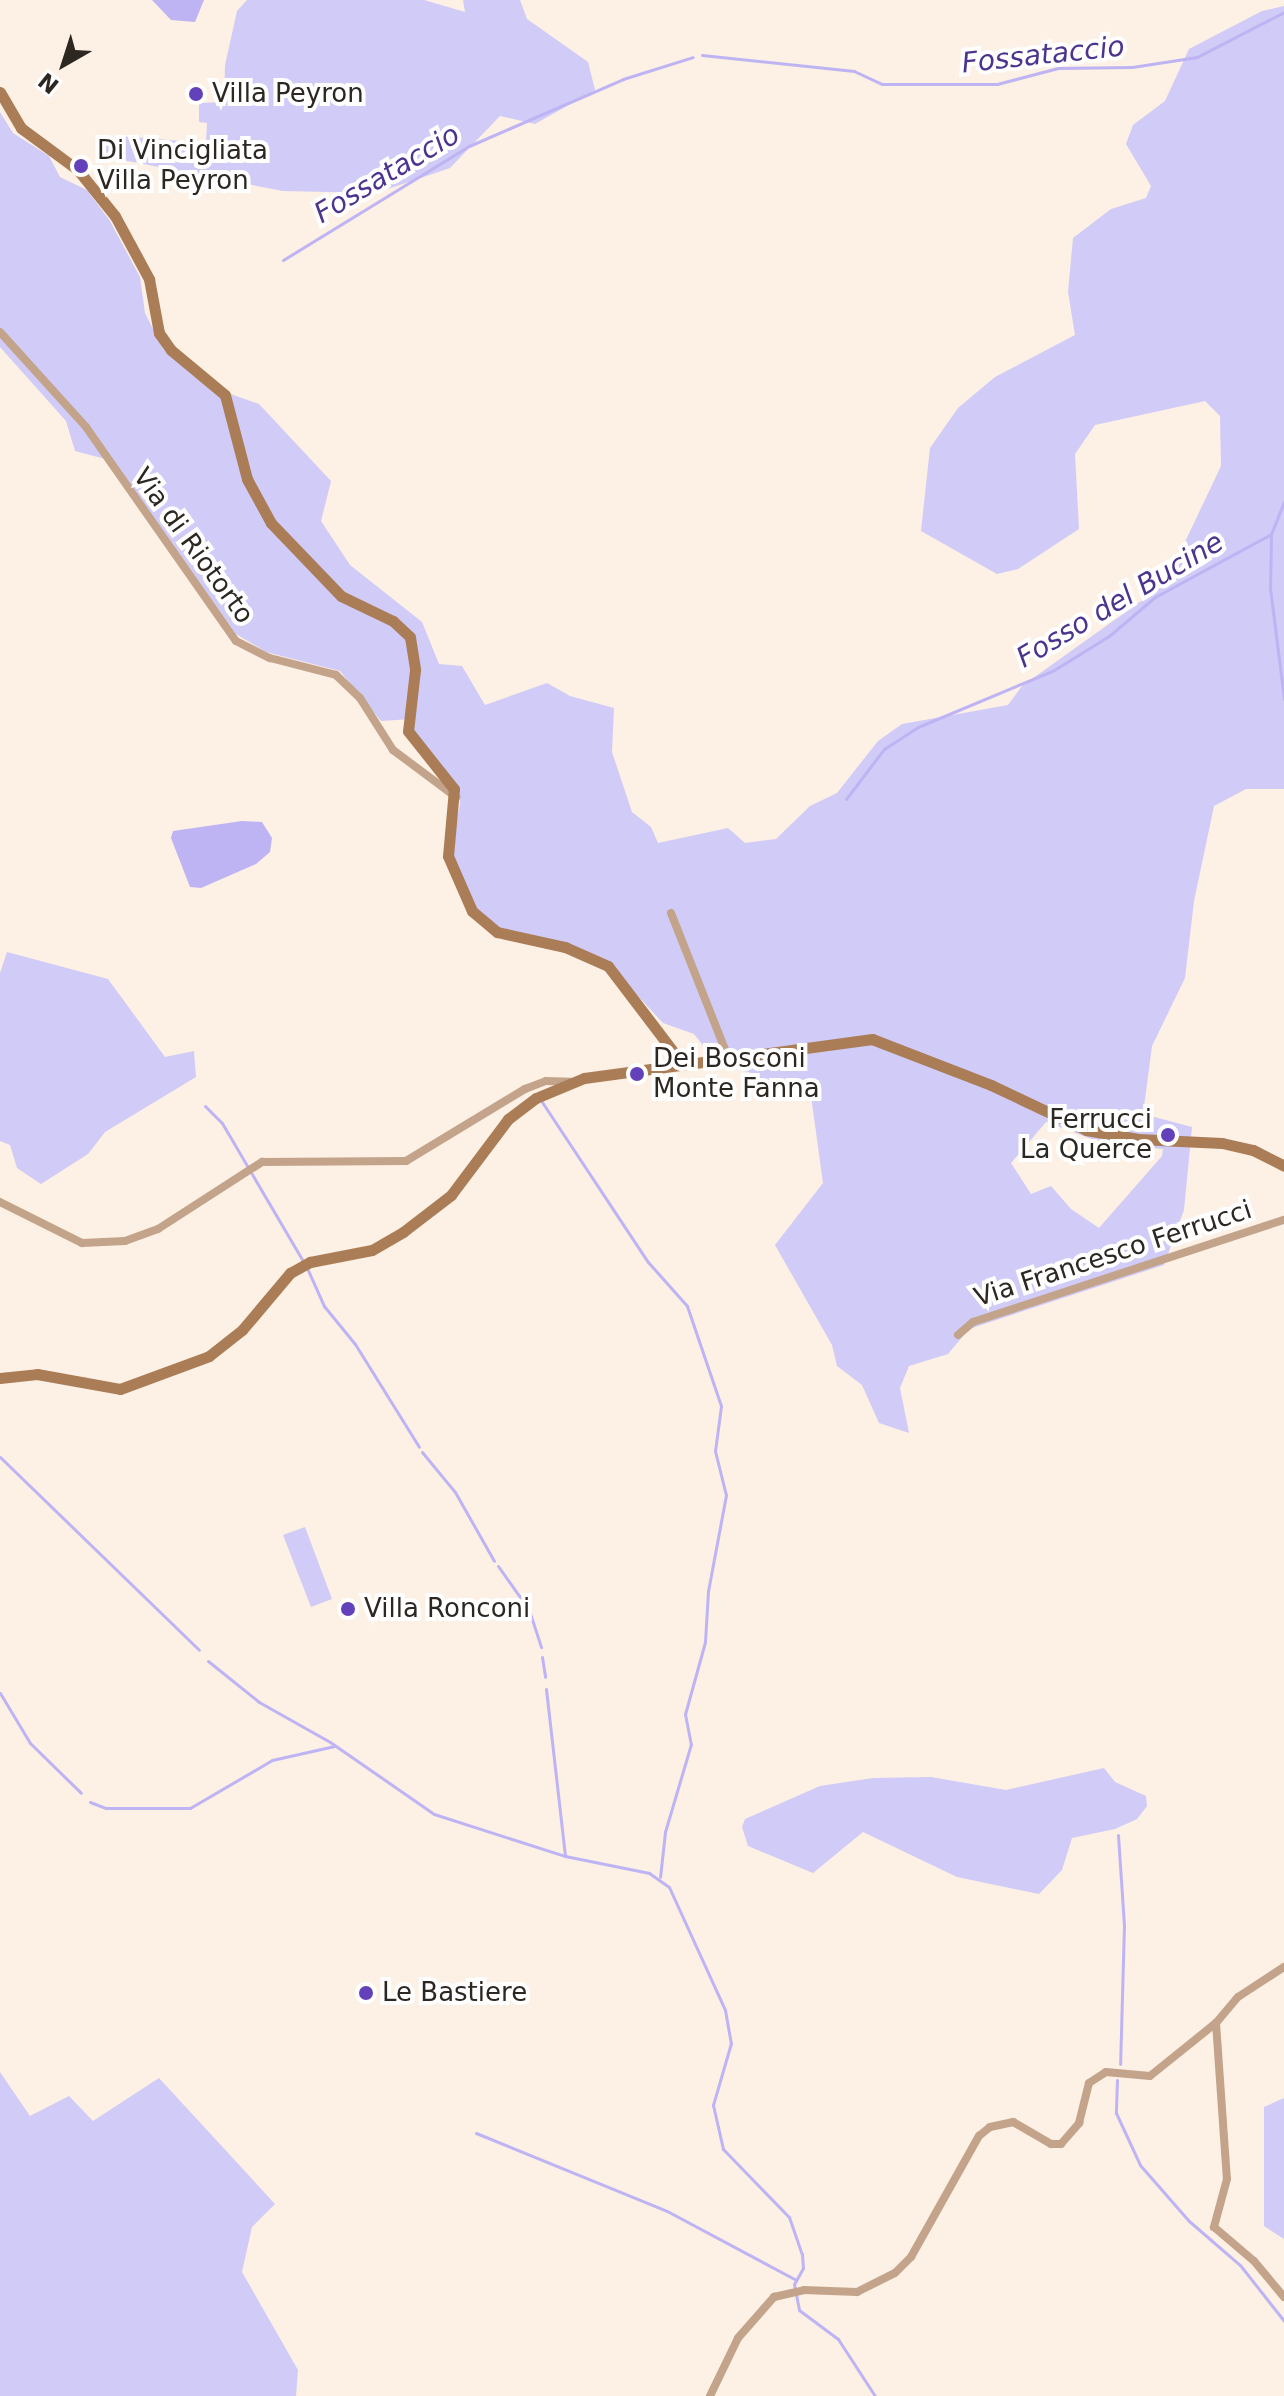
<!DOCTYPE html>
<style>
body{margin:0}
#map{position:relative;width:1284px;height:2396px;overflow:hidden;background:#fdf0e5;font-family:"DejaVu Sans",sans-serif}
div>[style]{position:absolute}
.green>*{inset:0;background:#d0cbf7}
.water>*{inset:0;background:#beb4f4}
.stream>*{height:3px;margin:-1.5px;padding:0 1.5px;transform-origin:1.5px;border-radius:1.5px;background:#beb4f4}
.street>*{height:8px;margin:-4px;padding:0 4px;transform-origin:4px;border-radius:4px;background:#c3a48b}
.secondary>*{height:11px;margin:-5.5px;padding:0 5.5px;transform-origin:5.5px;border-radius:5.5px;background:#aa7d57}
.dots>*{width:22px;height:22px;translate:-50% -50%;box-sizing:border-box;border:4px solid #fff;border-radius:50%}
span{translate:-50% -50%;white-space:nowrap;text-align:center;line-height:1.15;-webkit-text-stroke:8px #fff;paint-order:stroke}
.poi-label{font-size:26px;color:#2d2722}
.left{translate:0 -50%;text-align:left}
.right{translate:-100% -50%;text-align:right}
.street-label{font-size:26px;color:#2d2722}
.water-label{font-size:28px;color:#4c348e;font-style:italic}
.north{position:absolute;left:24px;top:24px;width:80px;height:80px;-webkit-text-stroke:6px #fff;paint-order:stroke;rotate:219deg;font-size:22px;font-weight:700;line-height:32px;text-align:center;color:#2d2722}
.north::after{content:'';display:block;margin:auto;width:28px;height:36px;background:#2d2722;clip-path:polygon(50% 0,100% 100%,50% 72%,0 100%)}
</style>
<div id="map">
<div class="green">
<i style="clip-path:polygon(247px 0,424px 0,465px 12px,463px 0,520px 0,527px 19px,588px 62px,595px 90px,535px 124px,500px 116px,450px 168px,376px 193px,283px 191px,102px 156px,98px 148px,119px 136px,206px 143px,207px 123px,199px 122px,199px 103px,224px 102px,225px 65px,237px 11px)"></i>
<i style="clip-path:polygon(evenodd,1284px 6px,1284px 789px,1246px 789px,1214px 806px,1194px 901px,1185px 978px,1152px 1046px,1143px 1114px,1192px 1127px,1184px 1210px,1164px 1265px,969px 1329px,948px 1354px,909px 1366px,900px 1388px,909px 1433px,879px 1423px,862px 1385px,837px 1366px,832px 1345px,775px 1245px,823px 1183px,811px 1096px,770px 1097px,749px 1072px,720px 1067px,694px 1034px,663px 1023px,610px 966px,498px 928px,472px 907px,451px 850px,460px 804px,458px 786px,415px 736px,411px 719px,381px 721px,340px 671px,266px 652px,236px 634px,113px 461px,75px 451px,66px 421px,0 347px,0 112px,13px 133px,49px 156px,60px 177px,87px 190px,110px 221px,140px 277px,145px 313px,163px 349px,205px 385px,259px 404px,331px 481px,321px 521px,350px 565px,422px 622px,439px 664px,462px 666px,485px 705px,547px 683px,570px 696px,614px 708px,612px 752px,632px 812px,651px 827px,658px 843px,728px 828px,745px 843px,776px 839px,810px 806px,837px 793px,878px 741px,902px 724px,1008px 705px,1022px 686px,1165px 584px,1221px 466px,1220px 416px,1205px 401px,1095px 425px,1075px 454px,1079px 529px,1018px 569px,997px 574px,921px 531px,930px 448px,958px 408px,995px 377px,1075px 335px,1068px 292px,1073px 238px,1111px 209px,1146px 198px,1151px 186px,1126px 144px,1133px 125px,1165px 101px,1189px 49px,1262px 11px,1284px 6px,1046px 1122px,1105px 1144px,1163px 1149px,1162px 1156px,1099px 1228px,1071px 1209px,1051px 1186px,1031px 1194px,1011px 1163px,1046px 1122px)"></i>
<i style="clip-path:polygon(7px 952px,108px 979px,165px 1057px,194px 1051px,196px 1077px,105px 1132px,88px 1154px,41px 1184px,17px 1168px,10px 1145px,0 1141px,0 973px)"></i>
<i style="clip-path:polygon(305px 1527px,332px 1599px,311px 1607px,283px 1535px)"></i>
<i style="clip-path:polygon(1104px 1768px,1115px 1782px,1146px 1796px,1147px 1806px,1137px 1819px,1115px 1829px,1072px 1838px,1062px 1870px,1039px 1894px,957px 1877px,863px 1832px,813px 1873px,748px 1846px,742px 1827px,745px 1819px,820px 1786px,873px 1778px,931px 1777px,1006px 1790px)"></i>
<i style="clip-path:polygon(0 2072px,30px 2116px,69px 2096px,93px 2121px,159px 2078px,275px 2204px,252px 2227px,242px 2272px,298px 2370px,296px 2396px,0 2396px)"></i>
<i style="clip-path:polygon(1284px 2098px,1284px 2239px,1264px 2226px,1264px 2107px)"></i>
</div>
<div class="water">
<i style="clip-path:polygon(152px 0,204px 0,195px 22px,171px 20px)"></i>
<i style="clip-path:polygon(242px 821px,262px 822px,272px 838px,270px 852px,256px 864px,201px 888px,190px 887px,171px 838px,173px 831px)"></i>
</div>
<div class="stream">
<i style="left:702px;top:55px;width:153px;rotate:6deg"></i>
<i style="left:854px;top:71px;width:31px;rotate:25deg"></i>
<i style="left:882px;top:84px;width:115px"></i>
<i style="left:997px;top:84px;width:63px;rotate:-14.7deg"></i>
<i style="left:1058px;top:68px;width:74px;rotate:-0.8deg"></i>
<i style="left:1132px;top:67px;width:66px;rotate:-8.7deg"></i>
<i style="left:1197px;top:57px;width:98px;rotate:-27.3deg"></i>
<i style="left:283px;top:260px;width:218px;rotate:-31.5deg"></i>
<i style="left:469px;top:146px;width:168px;rotate:-23.5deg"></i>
<i style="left:623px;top:79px;width:73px;rotate:-17.4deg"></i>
<i style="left:1271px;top:536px;width:52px;rotate:91.1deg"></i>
<i style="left:1270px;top:588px;width:112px;rotate:82.8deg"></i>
<i style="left:846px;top:799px;width:63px;rotate:-52.8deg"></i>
<i style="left:884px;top:749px;width:40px;rotate:-32.9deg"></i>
<i style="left:918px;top:727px;width:147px;rotate:-22.7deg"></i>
<i style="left:1054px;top:670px;width:65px;rotate:-31.7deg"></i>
<i style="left:1109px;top:636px;width:60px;rotate:-40.3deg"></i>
<i style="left:1155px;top:597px;width:132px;rotate:-28.5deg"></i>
<i style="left:1271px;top:534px;width:35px;rotate:-68deg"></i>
<i style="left:542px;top:1102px;width:192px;rotate:56.5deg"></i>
<i style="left:648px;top:1262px;width:59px;rotate:48.4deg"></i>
<i style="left:687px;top:1306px;width:106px;rotate:71.2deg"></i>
<i style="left:721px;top:1406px;width:45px;rotate:97.6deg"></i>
<i style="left:715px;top:1451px;width:45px;rotate:76deg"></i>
<i style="left:726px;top:1495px;width:98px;rotate:100.6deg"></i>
<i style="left:708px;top:1591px;width:51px;rotate:93.4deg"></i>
<i style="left:705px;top:1642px;width:75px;rotate:105.5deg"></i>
<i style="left:685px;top:1714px;width:31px;rotate:79deg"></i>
<i style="left:691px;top:1744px;width:92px;rotate:106.5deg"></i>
<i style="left:665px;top:1832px;width:45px;rotate:96.3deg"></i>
<i style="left:205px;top:1106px;width:24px;rotate:45deg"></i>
<i style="left:222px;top:1123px;width:160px;rotate:59.6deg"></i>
<i style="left:307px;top:1268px;width:42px;rotate:65.9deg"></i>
<i style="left:324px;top:1306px;width:49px;rotate:50.8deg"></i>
<i style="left:355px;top:1344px;width:121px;rotate:58.1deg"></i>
<i style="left:422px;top:1452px;width:52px;rotate:50.5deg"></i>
<i style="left:455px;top:1492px;width:79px;rotate:60.5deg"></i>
<i style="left:0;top:1457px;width:277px;rotate:44.1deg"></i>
<i style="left:498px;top:1566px;width:54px;rotate:54.8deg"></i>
<i style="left:529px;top:1610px;width:39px;rotate:72deg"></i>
<i style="left:542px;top:1657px;width:20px;rotate:81deg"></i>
<i style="left:208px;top:1661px;width:65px;rotate:38.8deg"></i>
<i style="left:259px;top:1702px;width:81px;rotate:29.4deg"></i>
<i style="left:330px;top:1742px;width:126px;rotate:34.7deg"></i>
<i style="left:434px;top:1814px;width:138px;rotate:17.8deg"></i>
<i style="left:565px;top:1856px;width:86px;rotate:11.4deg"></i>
<i style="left:649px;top:1873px;width:24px;rotate:35deg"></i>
<i style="left:669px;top:1887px;width:135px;rotate:65.5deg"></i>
<i style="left:725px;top:2010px;width:34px;rotate:80deg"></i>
<i style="left:731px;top:2043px;width:65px;rotate:106.2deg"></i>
<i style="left:713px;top:2105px;width:45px;rotate:77.2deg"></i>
<i style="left:723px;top:2149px;width:95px;rotate:45.9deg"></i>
<i style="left:789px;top:2217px;width:39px;rotate:71deg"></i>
<i style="left:802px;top:2254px;width:14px;rotate:86deg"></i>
<i style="left:803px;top:2268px;width:18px;rotate:119deg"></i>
<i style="left:794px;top:2284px;width:26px;rotate:79deg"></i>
<i style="left:799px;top:2310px;width:49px;rotate:36.6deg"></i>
<i style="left:838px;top:2339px;width:68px;rotate:57deg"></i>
<i style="left:546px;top:1689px;width:168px;rotate:83.5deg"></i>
<i style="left:0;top:1693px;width:58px;rotate:59deg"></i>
<i style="left:30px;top:1743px;width:71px;rotate:44.4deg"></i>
<i style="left:90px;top:1802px;width:17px;rotate:21deg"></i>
<i style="left:106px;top:1808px;width:84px"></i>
<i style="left:190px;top:1808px;width:95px;rotate:-30.3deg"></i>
<i style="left:272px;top:1760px;width:64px;rotate:-12.7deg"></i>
<i style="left:1118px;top:1835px;width:90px;rotate:86.2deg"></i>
<i style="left:1124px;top:1925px;width:139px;rotate:91.6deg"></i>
<i style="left:1117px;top:2080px;width:33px;rotate:92deg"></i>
<i style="left:1116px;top:2113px;width:57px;rotate:65.2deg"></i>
<i style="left:1140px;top:2165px;width:74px;rotate:48.8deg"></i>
<i style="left:1189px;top:2221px;width:67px;rotate:40.8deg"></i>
<i style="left:1240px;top:2265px;width:71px;rotate:51.8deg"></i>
<i style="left:476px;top:2133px;width:206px;rotate:22.2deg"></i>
<i style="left:667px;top:2211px;width:146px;rotate:28.1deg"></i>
</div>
<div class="street">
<i style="left:0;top:332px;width:128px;rotate:47.8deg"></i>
<i style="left:86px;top:427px;width:261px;rotate:55deg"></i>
<i style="left:236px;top:641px;width:38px;rotate:27deg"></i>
<i style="left:270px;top:658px;width:68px;rotate:14.4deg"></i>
<i style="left:336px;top:675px;width:33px;rotate:44deg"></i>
<i style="left:360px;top:698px;width:62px;rotate:57.6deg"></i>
<i style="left:393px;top:750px;width:79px;rotate:36.7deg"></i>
<i style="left:671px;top:913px;width:155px;rotate:68.4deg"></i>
<i style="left:0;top:1202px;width:92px;rotate:26.6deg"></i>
<i style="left:82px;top:1243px;width:43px;rotate:-2.7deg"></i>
<i style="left:125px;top:1241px;width:35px;rotate:-20deg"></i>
<i style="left:158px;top:1229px;width:124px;rotate:-32.8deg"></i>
<i style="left:262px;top:1162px;width:144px;rotate:-0.4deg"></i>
<i style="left:406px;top:1161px;width:139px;rotate:-31.2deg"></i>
<i style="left:525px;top:1089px;width:22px;rotate:-21deg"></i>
<i style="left:546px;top:1081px;width:25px;rotate:2deg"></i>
<i style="left:958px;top:1335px;width:20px;rotate:-41deg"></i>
<i style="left:973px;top:1322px;width:327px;rotate:-18.2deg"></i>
<i style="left:1216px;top:2023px;width:156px;rotate:86deg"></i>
<i style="left:1227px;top:2179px;width:50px;rotate:105.2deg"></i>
<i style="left:1214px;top:2227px;width:52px;rotate:40.4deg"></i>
<i style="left:1254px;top:2261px;width:47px;rotate:50.2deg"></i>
<i style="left:710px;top:2396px;width:64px;rotate:-64.2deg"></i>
<i style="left:738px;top:2338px;width:55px;rotate:-48.7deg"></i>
<i style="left:774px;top:2297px;width:31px;rotate:-13deg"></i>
<i style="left:804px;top:2290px;width:53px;rotate:2.2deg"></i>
<i style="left:857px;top:2292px;width:42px;rotate:-26.6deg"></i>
<i style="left:895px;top:2273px;width:23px;rotate:-45deg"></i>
<i style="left:911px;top:2257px;width:139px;rotate:-60.7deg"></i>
<i style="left:979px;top:2136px;width:14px;rotate:-39deg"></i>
<i style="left:990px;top:2127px;width:24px;rotate:-12deg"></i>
<i style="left:1013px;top:2122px;width:44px;rotate:30.1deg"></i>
<i style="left:1051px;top:2144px;width:10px"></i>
<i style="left:1061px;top:2144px;width:28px;rotate:-49deg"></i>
<i style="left:1079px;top:2123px;width:41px;rotate:-76deg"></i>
<i style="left:1089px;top:2083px;width:20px;rotate:-33deg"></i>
<i style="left:1106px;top:2072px;width:44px;rotate:5.2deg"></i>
<i style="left:1150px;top:2076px;width:85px;rotate:-38.8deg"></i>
<i style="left:1216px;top:2023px;width:34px;rotate:-50deg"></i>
<i style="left:1238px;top:1997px;width:55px;rotate:-33.1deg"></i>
</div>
<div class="secondary">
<i style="left:0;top:92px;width:42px;rotate:59.7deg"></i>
<i style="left:21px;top:128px;width:71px;rotate:36.4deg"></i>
<i style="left:78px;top:170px;width:59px;rotate:51.2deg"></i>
<i style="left:115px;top:216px;width:72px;rotate:61.6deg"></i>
<i style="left:149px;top:279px;width:55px;rotate:79.5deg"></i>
<i style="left:159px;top:333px;width:21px;rotate:55deg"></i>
<i style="left:171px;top:350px;width:70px;rotate:39.8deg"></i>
<i style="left:225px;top:395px;width:87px;rotate:75.3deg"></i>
<i style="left:247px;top:479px;width:50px;rotate:61.4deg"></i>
<i style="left:271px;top:523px;width:101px;rotate:46.2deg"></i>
<i style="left:341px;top:596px;width:58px;rotate:25.7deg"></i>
<i style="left:393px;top:621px;width:23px;rotate:43deg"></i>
<i style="left:410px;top:637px;width:33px;rotate:81deg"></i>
<i style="left:415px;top:670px;width:61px;rotate:96.5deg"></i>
<i style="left:408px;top:731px;width:74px;rotate:51.6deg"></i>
<i style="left:454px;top:789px;width:67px;rotate:95.1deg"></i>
<i style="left:448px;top:856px;width:60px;rotate:66.4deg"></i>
<i style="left:472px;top:911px;width:33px;rotate:40deg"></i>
<i style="left:497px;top:932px;width:70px;rotate:12.4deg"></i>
<i style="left:565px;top:947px;width:47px;rotate:23.8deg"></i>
<i style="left:608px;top:966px;width:122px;rotate:52.7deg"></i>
<i style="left:0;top:1378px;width:37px;rotate:-6deg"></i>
<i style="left:37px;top:1374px;width:84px;rotate:10.2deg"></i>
<i style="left:120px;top:1389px;width:95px;rotate:-20.3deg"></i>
<i style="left:209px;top:1356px;width:42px;rotate:-38.2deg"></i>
<i style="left:242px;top:1330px;width:75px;rotate:-49.9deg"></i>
<i style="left:290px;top:1273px;width:23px;rotate:-29deg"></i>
<i style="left:310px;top:1262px;width:63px;rotate:-11deg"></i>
<i style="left:372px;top:1250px;width:36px;rotate:-30deg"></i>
<i style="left:403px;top:1232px;width:61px;rotate:-37.6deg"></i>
<i style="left:451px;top:1195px;width:95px;rotate:-53.1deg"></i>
<i style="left:508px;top:1119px;width:35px;rotate:-37deg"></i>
<i style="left:536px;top:1098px;width:52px;rotate:-22.6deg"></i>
<i style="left:584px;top:1078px;width:291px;rotate:-7.7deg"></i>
<i style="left:872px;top:1039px;width:128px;rotate:21.1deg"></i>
<i style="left:991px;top:1085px;width:105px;rotate:25.3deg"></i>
<i style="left:1086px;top:1130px;width:53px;rotate:9.8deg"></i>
<i style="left:1138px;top:1139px;width:84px;rotate:2.7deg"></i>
<i style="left:1222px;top:1143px;width:32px;rotate:13deg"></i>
<i style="left:1253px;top:1150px;width:35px;rotate:27deg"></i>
</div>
<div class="dots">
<i style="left:196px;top:94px;background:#6341ba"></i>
<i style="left:81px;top:166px;background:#6341ba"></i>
<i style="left:637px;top:1074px;background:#6341ba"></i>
<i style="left:1168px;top:1135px;background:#6341ba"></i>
<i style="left:348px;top:1609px;background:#6341ba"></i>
<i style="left:366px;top:1993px;background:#6341ba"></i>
</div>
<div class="poi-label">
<span class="left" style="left:212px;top:94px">Villa Peyron</span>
<span class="left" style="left:97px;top:166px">Di Vincigliata<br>Villa Peyron</span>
<span class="left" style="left:653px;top:1074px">Dei Bosconi<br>Monte Fanna</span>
<span class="right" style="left:1152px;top:1135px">Ferrucci<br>La Querce</span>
<span class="left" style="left:364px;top:1609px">Villa Ronconi</span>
<span class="left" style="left:382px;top:1993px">Le Bastiere</span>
</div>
<div class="street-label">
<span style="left:193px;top:546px;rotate:54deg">Via di Riotorto</span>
<span style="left:1113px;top:1254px;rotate:-18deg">Via Francesco Ferrucci</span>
</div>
<div class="water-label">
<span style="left:1043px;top:55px;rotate:-6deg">Fossataccio</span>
<span style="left:387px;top:174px;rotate:-31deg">Fossataccio</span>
<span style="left:1120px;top:600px;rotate:-31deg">Fosso del Bucine</span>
</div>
<div class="north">N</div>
</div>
